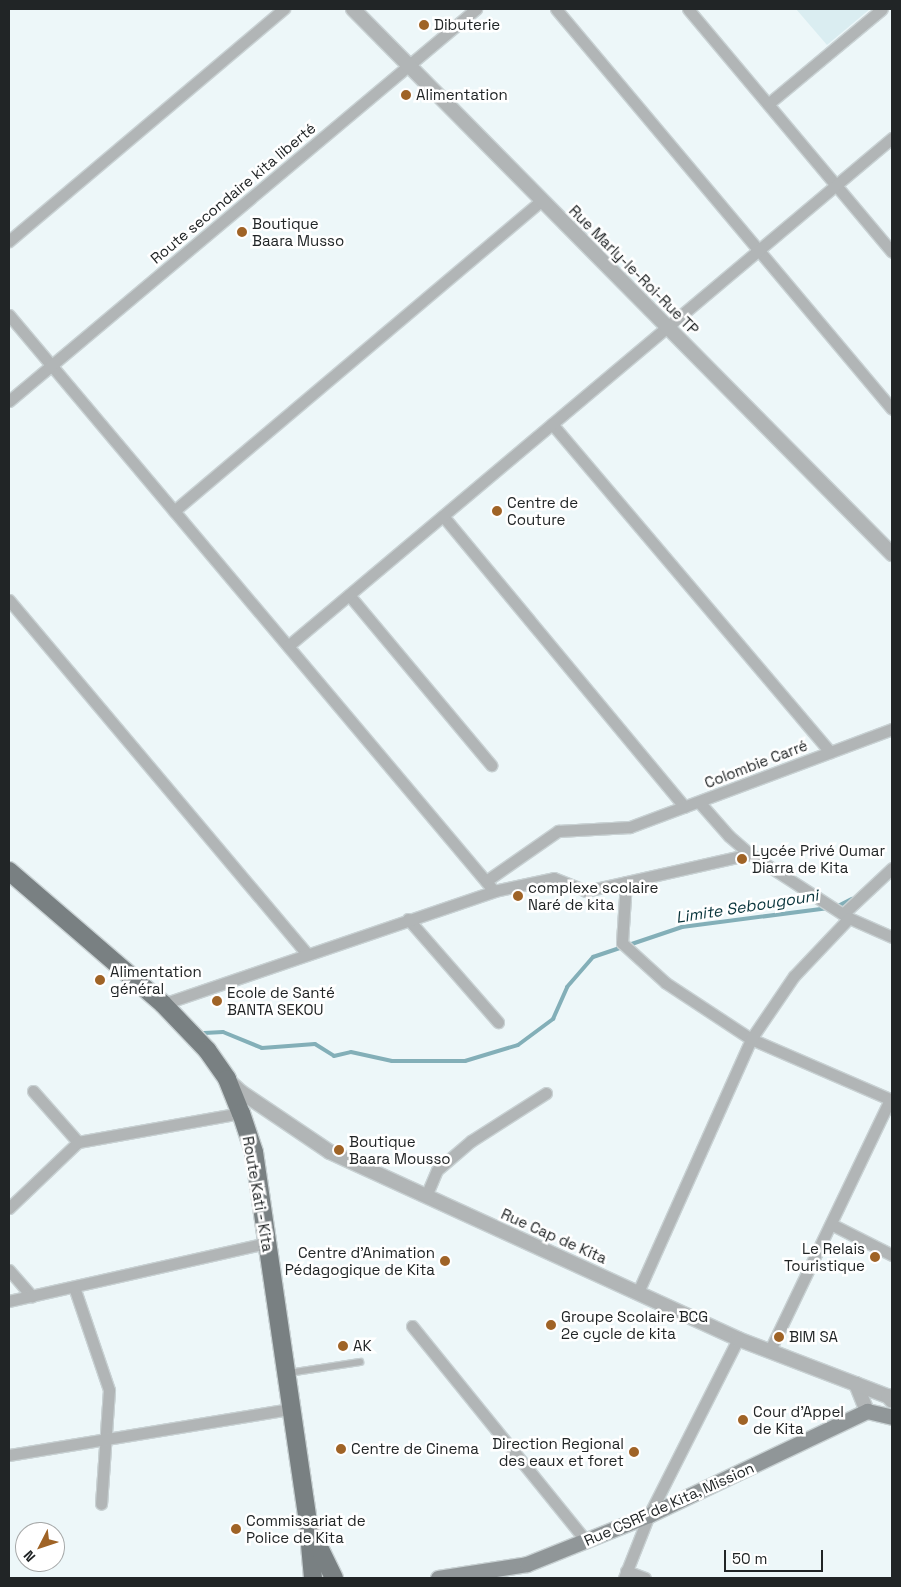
<!DOCTYPE html>
<meta charset="utf-8">
<style>
body{margin:0}
#map{position:relative;width:901px;height:1587px;overflow:hidden;background:#edf7f9;font-family:"Space Grotesk",sans-serif}
div>[style]{position:absolute}
.built>*{inset:0;background:#daedf1}
.stream>*{height:4px;margin:-2px;padding:0 2px;transform-origin:2px;border-radius:2px;background:#83afb8}
.roads{filter:drop-shadow(1px 0 #c8d1d3) drop-shadow(-1px 0 #c8d1d3) drop-shadow(0 1px #c8d1d3) drop-shadow(0 -1px #c8d1d3)}
.service>*{height:5.5px;margin:-2.75px;padding:0 2.75px;transform-origin:2.75px;border-radius:2.75px;background:#b1b5b6}
.minor>*{height:11px;margin:-5.5px;padding:0 5.5px;transform-origin:5.5px;border-radius:5.5px;background:#b1b5b6}
.tertiary>*{height:14px;margin:-7px;padding:0 7px;transform-origin:7px;border-radius:7px;background:#b1b5b6}
.secondary>*{height:15px;margin:-7.5px;padding:0 7.5px;transform-origin:7.5px;border-radius:7.5px;background:#909698}
.primary>*{height:18px;margin:-9px;padding:0 9px;transform-origin:9px;border-radius:9px;background:#798082}
.dots>*{width:14px;height:14px;translate:-50% -50%;box-sizing:border-box;border:2px solid #fff;border-radius:50%}
span{translate:-50% -50%;white-space:nowrap;text-align:center;line-height:1.15;-webkit-text-stroke:5px #fff;paint-order:stroke}
.poi-label{font-size:15px;color:#212526}
.left{translate:0 -50%;text-align:left}
.right{translate:-100% -50%;text-align:right}
.street-label{font-size:15px;color:#212526}
.water-label{font-size:16px;color:#09353c;font-style:italic}
.frame{position:absolute;inset:0;border:10px solid #212526;pointer-events:none}
.north{position:absolute;left:15px;top:1522px;width:50px;height:50px;box-sizing:border-box;background:#fff;border:1px solid #a6a8a8;border-radius:50%;rotate:229deg;font-size:14px;font-weight:700;line-height:20px;text-align:center;color:#212526}
.north::after{content:'';display:block;margin:auto;width:18px;height:22px;background:#9f6326;clip-path:polygon(50% 0,100% 100%,50% 72%,0 100%)}
.scale{position:absolute;left:724px;top:1550px;width:99px;height:22px;box-sizing:border-box;border:2px solid #212526;border-top:0;padding-left:6px;font-size:15px;line-height:18px;white-space:nowrap;color:#212526;-webkit-text-stroke:4px #fff;paint-order:stroke}
</style>
<div id="map">
<div class="built">
<i style="clip-path:polygon(796px 9px,870px 9px,827px 45px)"></i>
</div>
<div class="stream">
<i style="left:836px;top:907px;width:18px;rotate:-27deg"></i>
<i style="left:204px;top:1033px;width:19px;rotate:-3deg"></i>
<i style="left:223px;top:1032px;width:42px;rotate:22.3deg"></i>
<i style="left:262px;top:1048px;width:53px;rotate:-4.3deg"></i>
<i style="left:315px;top:1044px;width:22px;rotate:32deg"></i>
<i style="left:334px;top:1056px;width:17px;rotate:-13deg"></i>
<i style="left:351px;top:1052px;width:42px;rotate:12.4deg"></i>
<i style="left:392px;top:1061px;width:73px"></i>
<i style="left:465px;top:1061px;width:55px;rotate:-16.8deg"></i>
<i style="left:518px;top:1045px;width:44px;rotate:-36.6deg"></i>
<i style="left:553px;top:1019px;width:35px;rotate:-66deg"></i>
<i style="left:567px;top:987px;width:40px;rotate:-49deg"></i>
<i style="left:593px;top:957px;width:94px;rotate:-18.6deg"></i>
<i style="left:682px;top:927px;width:148px;rotate:-7.4deg"></i>
</div>
<div class="roads">
<div class="service">
<i style="left:288px;top:1373px;width:73px;rotate:-8.7deg"></i>
</div>
<div class="minor">
<i style="left:556px;top:9px;width:522px;rotate:49.97deg"></i>
<i style="left:688px;top:9px;width:317px;rotate:50deg"></i>
<i style="left:768px;top:104px;width:148px;rotate:-39.8deg"></i>
<i style="left:9px;top:241px;width:360px;rotate:-40.2deg"></i>
<i style="left:9px;top:315px;width:753px;rotate:49.9deg"></i>
<i style="left:9px;top:401px;width:610px;rotate:-40.01deg"></i>
<i style="left:552px;top:424px;width:430px;rotate:49.7deg"></i>
<i style="left:174px;top:511px;width:482px;rotate:-40.2deg"></i>
<i style="left:443px;top:516px;width:378px;rotate:50.3deg"></i>
<i style="left:349px;top:595px;width:222px;rotate:50.1deg"></i>
<i style="left:9px;top:600px;width:461px;rotate:49.9deg"></i>
<i style="left:288px;top:646px;width:789px;rotate:-40.07deg"></i>
<i style="left:699px;top:802px;width:45px;rotate:48.6deg"></i>
<i style="left:729px;top:836px;width:28px;rotate:41deg"></i>
<i style="left:750px;top:854px;width:118px;rotate:32.9deg"></i>
<i style="left:849px;top:918px;width:47px;rotate:23.8deg"></i>
<i style="left:486px;top:881px;width:88px;rotate:-34.8deg"></i>
<i style="left:558px;top:831px;width:72px;rotate:-3.2deg"></i>
<i style="left:630px;top:827px;width:280px;rotate:-20.5deg"></i>
<i style="left:626px;top:882px;width:61px;rotate:93.8deg"></i>
<i style="left:622px;top:943px;width:59px;rotate:42.3deg"></i>
<i style="left:666px;top:983px;width:102px;rotate:33.4deg"></i>
<i style="left:751px;top:1039px;width:154px;rotate:23.4deg"></i>
<i style="left:843px;top:914px;width:67px;rotate:-43.2deg"></i>
<i style="left:408px;top:919px;width:137px;rotate:48.9deg"></i>
<i style="left:163px;top:1004px;width:350px;rotate:-18.8deg"></i>
<i style="left:494px;top:891px;width:61px;rotate:-12.2deg"></i>
<i style="left:554px;top:878px;width:35px;rotate:22deg"></i>
<i style="left:586px;top:891px;width:168px;rotate:-12.7deg"></i>
<i style="left:33px;top:1091px;width:68px;rotate:48.6deg"></i>
<i style="left:426px;top:1196px;width:28px;rotate:-67deg"></i>
<i style="left:437px;top:1170px;width:45px;rotate:-40.5deg"></i>
<i style="left:471px;top:1141px;width:89px;rotate:-32.6deg"></i>
<i style="left:9px;top:1208px;width:95px;rotate:-43.7deg"></i>
<i style="left:78px;top:1142px;width:166px;rotate:-10.1deg"></i>
<i style="left:831px;top:1224px;width:68px;rotate:26.9deg"></i>
<i style="left:9px;top:1270px;width:35px;rotate:49deg"></i>
<i style="left:74px;top:1287px;width:109px;rotate:71.2deg"></i>
<i style="left:109px;top:1390px;width:114px;rotate:94deg"></i>
<i style="left:638px;top:1292px;width:277px;rotate:-65.9deg"></i>
<i style="left:751px;top:1039px;width:76px;rotate:-55.7deg"></i>
<i style="left:794px;top:976px;width:80px;rotate:-46.5deg"></i>
<i style="left:9px;top:1301px;width:264px;rotate:-12.7deg"></i>
<i style="left:412px;top:1326px;width:278px;rotate:51deg"></i>
<i style="left:770px;top:1350px;width:278px;rotate:-64.4deg"></i>
<i style="left:9px;top:1455px;width:286px;rotate:-9.3deg"></i>
<i style="left:626px;top:1571px;width:20px;rotate:20deg"></i>
<i style="left:624px;top:1578px;width:68px;rotate:-68.4deg"></i>
<i style="left:649px;top:1515px;width:197px;rotate:-63.2deg"></i>
</div>
<div class="tertiary">
<i style="left:353px;top:9px;width:767px;rotate:45.32deg"></i>
<i style="left:229px;top:1081px;width:16px;rotate:43deg"></i>
<i style="left:241px;top:1092px;width:107px;rotate:34deg"></i>
<i style="left:330px;top:1152px;width:449px;rotate:24.6deg"></i>
<i style="left:738px;top:1339px;width:126px;rotate:20.9deg"></i>
<i style="left:856px;top:1384px;width:29px;rotate:68deg"></i>
<i style="left:856px;top:1384px;width:34px;rotate:21deg"></i>
<i style="left:888px;top:1396px;width:6px;rotate:51deg"></i>
</div>
<div class="secondary">
<i style="left:438px;top:1578px;width:90px;rotate:-8.9deg"></i>
<i style="left:527px;top:1564px;width:131px;rotate:-21.9deg"></i>
<i style="left:649px;top:1515px;width:242px;rotate:-25.5deg"></i>
<i style="left:867px;top:1411px;width:26px;rotate:13deg"></i>
</div>
<div class="primary">
<i style="left:9px;top:871px;width:203px;rotate:40.8deg"></i>
<i style="left:163px;top:1004px;width:64px;rotate:46.3deg"></i>
<i style="left:207px;top:1050px;width:35px;rotate:55deg"></i>
<i style="left:227px;top:1079px;width:37px;rotate:68deg"></i>
<i style="left:241px;top:1113px;width:41px;rotate:71.6deg"></i>
<i style="left:254px;top:1152px;width:375px;rotate:81.7deg"></i>
<i style="left:308px;top:1523px;width:55px;rotate:84.8deg"></i>
<i style="left:314px;top:1537px;width:46px;rotate:64deg"></i>
</div>
</div>
<div class="dots">
<i style="left:424px;top:25px;background:#9f6326"></i>
<i style="left:406px;top:95px;background:#9f6326"></i>
<i style="left:242px;top:232px;background:#9f6326"></i>
<i style="left:497px;top:511px;background:#9f6326"></i>
<i style="left:742px;top:859px;background:#9f6326"></i>
<i style="left:518px;top:896px;background:#9f6326"></i>
<i style="left:100px;top:980px;background:#9f6326"></i>
<i style="left:217px;top:1001px;background:#9f6326"></i>
<i style="left:339px;top:1150px;background:#9f6326"></i>
<i style="left:875px;top:1257px;background:#9f6326"></i>
<i style="left:445px;top:1261px;background:#9f6326"></i>
<i style="left:551px;top:1325px;background:#9f6326"></i>
<i style="left:779px;top:1337px;background:#9f6326"></i>
<i style="left:343px;top:1346px;background:#9f6326"></i>
<i style="left:743px;top:1420px;background:#9f6326"></i>
<i style="left:341px;top:1449px;background:#9f6326"></i>
<i style="left:634px;top:1452px;background:#9f6326"></i>
<i style="left:236px;top:1529px;background:#9f6326"></i>
</div>
<div class="poi-label">
<span class="left" style="left:434px;top:25px">Dibuterie</span>
<span class="left" style="left:416px;top:95px">Alimentation</span>
<span class="left" style="left:252px;top:232px">Boutique<br>Baara Musso</span>
<span class="left" style="left:507px;top:511px">Centre de<br>Couture</span>
<span class="left" style="left:752px;top:859px">Lycée Privé Oumar<br>Diarra de Kita</span>
<span class="left" style="left:528px;top:896px">complexe scolaire<br>Naré de kita</span>
<span class="left" style="left:110px;top:980px">Alimentation<br>général</span>
<span class="left" style="left:227px;top:1001px">Ecole de Santé<br>BANTA SEKOU</span>
<span class="left" style="left:349px;top:1150px">Boutique<br>Baara Mousso</span>
<span class="right" style="left:865px;top:1257px">Le Relais<br>Touristique</span>
<span class="right" style="left:435px;top:1261px">Centre d'Animation<br>Pédagogique de Kita</span>
<span class="left" style="left:561px;top:1325px">Groupe Scolaire BCG<br>2e cycle de kita</span>
<span class="left" style="left:789px;top:1337px">BIM SA</span>
<span class="left" style="left:353px;top:1346px">AK</span>
<span class="left" style="left:753px;top:1420px">Cour d'Appel<br>de Kita</span>
<span class="right" style="left:624px;top:1452px">Direction Regional<br>des eaux et foret</span>
<span class="left" style="left:351px;top:1449px">Centre de Cinema</span>
<span class="left" style="left:246px;top:1529px">Commissariat de<br>Police de Kita</span>
</div>
<div class="street-label">
<span style="left:233px;top:193px;rotate:-40deg">Route secondaire kita liberté</span>
<span style="left:634px;top:270px;rotate:45deg">Rue Marly-le-Roi-Rue TP</span>
<span style="left:756px;top:764px;rotate:-21deg">Colombie Carré</span>
<span style="left:258px;top:1194px;rotate:80deg">Route Kati - Kita</span>
<span style="left:554px;top:1236px;rotate:24deg">Rue Cap de Kita</span>
<span style="left:669px;top:1504px;rotate:-24deg">Rue CSRF de Kita, Mission</span>
</div>
<div class="water-label">
<span style="left:747px;top:907px;rotate:-9deg">Limite Sebougouni</span>
</div>
<div class="frame"></div>
<div class="north">N</div>
<div class="scale">50 m</div>
</div>
